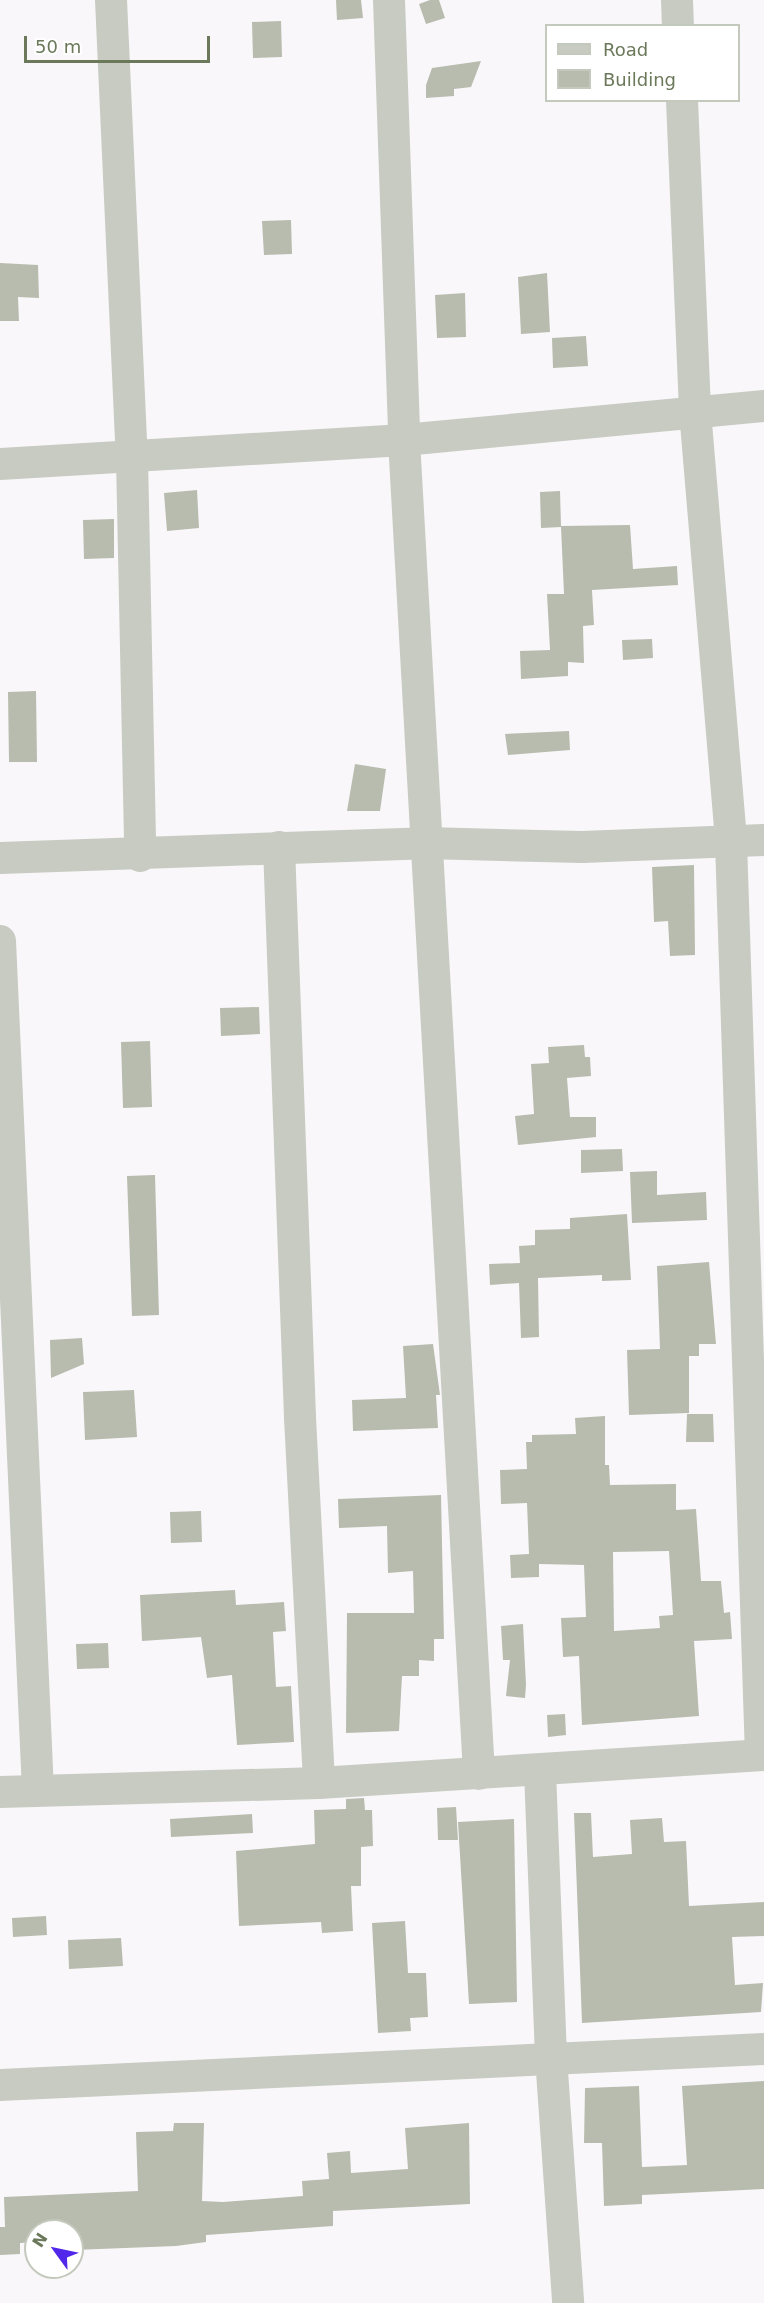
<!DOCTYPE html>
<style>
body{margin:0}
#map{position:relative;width:764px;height:2303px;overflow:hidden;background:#faf7fa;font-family:"DejaVu Sans",sans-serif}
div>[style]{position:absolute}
.building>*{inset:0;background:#b7bcae}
.minor>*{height:32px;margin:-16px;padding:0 16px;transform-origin:16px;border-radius:16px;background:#c7cbc2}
span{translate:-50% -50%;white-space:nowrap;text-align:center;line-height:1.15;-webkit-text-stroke:6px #fff;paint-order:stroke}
.legend{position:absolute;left:545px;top:24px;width:195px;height:78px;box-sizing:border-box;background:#fff;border:2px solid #c4c9bd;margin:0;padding:8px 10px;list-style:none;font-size:18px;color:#6b785a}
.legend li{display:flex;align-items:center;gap:12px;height:30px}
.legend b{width:30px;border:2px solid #c4c9bd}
.north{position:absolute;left:24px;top:2219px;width:60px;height:60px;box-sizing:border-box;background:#fff;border:2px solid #c4c9bd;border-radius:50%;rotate:303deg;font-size:16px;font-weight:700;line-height:24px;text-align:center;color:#6b785a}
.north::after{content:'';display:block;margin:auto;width:21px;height:27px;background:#5127ea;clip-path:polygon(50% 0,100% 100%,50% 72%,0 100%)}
.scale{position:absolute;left:24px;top:36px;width:186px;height:27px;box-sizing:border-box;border:3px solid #6b785a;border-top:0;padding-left:8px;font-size:18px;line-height:21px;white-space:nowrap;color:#6b785a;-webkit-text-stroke:4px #fff;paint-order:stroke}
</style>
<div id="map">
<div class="building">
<i style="clip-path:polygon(336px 0,361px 0,363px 18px,337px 20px)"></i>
<i style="clip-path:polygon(430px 0,439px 0,445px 18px,426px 24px,419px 4px)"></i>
<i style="clip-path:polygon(281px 21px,282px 57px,253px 58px,252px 22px)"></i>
<i style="clip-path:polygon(481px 61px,471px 87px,454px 89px,454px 96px,426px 98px,426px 85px,432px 68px)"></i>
<i style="clip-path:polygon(291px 220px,292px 254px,264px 255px,262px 221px)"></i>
<i style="clip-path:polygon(0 263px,38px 265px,39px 298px,18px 297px,19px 321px,0 321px)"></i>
<i style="clip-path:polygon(547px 273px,550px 332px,521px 334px,518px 277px)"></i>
<i style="clip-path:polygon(465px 293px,466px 337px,437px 338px,435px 295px)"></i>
<i style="clip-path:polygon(586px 336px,588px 366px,553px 368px,552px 338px)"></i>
<i style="clip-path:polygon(197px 490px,199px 528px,167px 531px,164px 493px)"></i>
<i style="clip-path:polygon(560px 491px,561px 526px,630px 525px,633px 569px,677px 566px,678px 585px,592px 590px,594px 625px,583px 626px,584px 663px,568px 662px,568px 676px,521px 679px,520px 651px,550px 650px,547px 594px,564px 594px,561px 527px,541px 528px,540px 492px)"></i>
<i style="clip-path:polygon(114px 519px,114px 558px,84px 559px,83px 520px)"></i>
<i style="clip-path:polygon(652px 639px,653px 658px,623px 660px,622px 640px)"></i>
<i style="clip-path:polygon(36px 691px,37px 762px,9px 762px,8px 692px)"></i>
<i style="clip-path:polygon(569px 731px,570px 750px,508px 755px,505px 734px)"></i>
<i style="clip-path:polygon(355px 764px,386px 769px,380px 811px,347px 811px)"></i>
<i style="clip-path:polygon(694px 865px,695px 955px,670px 956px,668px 921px,654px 922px,652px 867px)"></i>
<i style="clip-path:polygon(259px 1007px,260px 1034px,221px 1036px,220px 1008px)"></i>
<i style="clip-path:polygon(150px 1041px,152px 1107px,123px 1108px,121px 1042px)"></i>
<i style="clip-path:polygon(584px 1045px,585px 1057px,590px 1057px,591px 1076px,567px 1078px,570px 1117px,596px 1117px,596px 1137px,518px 1145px,515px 1116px,534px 1114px,531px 1064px,549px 1063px,548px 1047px)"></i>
<i style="clip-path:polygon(622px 1149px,623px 1171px,581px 1173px,581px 1150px)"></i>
<i style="clip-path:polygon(657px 1171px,657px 1195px,706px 1192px,707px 1220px,632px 1223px,630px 1172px)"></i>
<i style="clip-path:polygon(155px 1175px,159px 1315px,132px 1316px,127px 1176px)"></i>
<i style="clip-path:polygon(627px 1214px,631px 1280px,602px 1281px,602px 1275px,538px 1278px,539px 1337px,521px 1338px,519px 1283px,490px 1285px,489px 1264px,520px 1263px,519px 1246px,535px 1245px,535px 1230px,570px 1229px,570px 1218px)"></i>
<i style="clip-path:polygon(709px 1262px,716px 1344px,699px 1344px,699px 1356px,689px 1356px,689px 1413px,629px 1415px,627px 1350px,660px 1349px,657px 1266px)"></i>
<i style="clip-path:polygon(82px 1338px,84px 1364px,51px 1378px,50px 1340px)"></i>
<i style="clip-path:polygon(433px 1344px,440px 1395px,436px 1395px,438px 1428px,353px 1431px,352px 1400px,406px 1398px,403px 1346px)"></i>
<i style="clip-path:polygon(134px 1390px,137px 1437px,85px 1440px,83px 1392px)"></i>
<i style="clip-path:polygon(687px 1414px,713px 1414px,714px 1442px,686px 1442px)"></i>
<i style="clip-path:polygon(evenodd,605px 1416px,605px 1465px,609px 1465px,610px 1485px,676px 1484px,676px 1510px,696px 1509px,701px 1581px,721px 1581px,724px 1613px,730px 1612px,732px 1639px,694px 1641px,699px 1716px,582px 1725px,579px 1656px,563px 1657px,561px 1618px,586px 1617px,584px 1565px,539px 1564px,539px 1577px,511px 1578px,510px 1555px,529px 1554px,527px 1503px,501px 1504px,500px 1470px,527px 1469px,526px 1442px,532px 1442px,532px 1435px,576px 1434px,575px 1418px,605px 1416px,669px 1551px,673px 1615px,659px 1616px,660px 1628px,614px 1631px,613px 1552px,669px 1551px)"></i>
<i style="clip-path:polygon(441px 1495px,444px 1639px,434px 1639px,434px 1661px,419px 1660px,419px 1676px,402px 1676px,399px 1731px,346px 1733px,347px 1613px,414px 1613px,413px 1571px,388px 1573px,387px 1526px,339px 1528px,338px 1499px)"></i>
<i style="clip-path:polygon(201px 1511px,202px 1542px,171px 1543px,170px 1512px)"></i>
<i style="clip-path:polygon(235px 1590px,236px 1605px,284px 1602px,286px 1631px,273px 1632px,276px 1687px,291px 1686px,294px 1742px,237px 1745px,232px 1675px,207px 1678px,201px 1637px,142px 1641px,140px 1595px)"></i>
<i style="clip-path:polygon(523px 1624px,526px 1685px,525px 1698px,506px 1696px,510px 1660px,503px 1660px,501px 1626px)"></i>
<i style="clip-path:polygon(108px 1643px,109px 1668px,77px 1669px,76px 1644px)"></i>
<i style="clip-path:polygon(565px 1714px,566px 1735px,548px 1737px,547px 1715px)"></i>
<i style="clip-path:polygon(364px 1798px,365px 1810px,372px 1810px,373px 1846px,361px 1847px,361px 1886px,351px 1886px,353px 1931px,322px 1933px,321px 1922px,239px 1926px,236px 1851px,315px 1844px,314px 1810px,346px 1809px,346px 1799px)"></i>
<i style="clip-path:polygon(456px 1807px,458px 1840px,438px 1840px,437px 1808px)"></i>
<i style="clip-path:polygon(574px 1813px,591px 1813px,593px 1857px,632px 1854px,630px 1820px,662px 1818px,664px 1842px,686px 1841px,689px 1906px,764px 1902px,764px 1936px,732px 1937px,735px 1985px,763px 1983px,761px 2012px,582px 2023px)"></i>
<i style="clip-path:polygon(252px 1814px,253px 1833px,171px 1837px,170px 1819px)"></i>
<i style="clip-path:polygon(514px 1819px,517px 2002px,469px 2004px,458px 1822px)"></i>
<i style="clip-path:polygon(46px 1916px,47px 1935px,13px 1937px,12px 1918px)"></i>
<i style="clip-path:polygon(405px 1921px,408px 1973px,426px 1973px,428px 2017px,410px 2018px,411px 2031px,378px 2033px,372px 1923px)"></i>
<i style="clip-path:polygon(121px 1938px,123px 1966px,69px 1969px,68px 1940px)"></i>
<i style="clip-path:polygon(764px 2081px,764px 2189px,642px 2195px,642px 2204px,604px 2206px,602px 2143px,584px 2143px,585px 2088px,639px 2086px,642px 2167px,687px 2165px,682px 2086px)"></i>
<i style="clip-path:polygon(174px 2123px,204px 2123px,202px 2201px,223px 2202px,303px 2196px,302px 2181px,329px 2179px,327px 2153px,350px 2151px,351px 2173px,408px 2169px,405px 2128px,469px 2123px,470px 2204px,333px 2211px,333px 2226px,206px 2235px,206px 2242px,176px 2246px,74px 2250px,73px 2231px,36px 2231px,36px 2242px,20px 2243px,20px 2254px,0 2255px,0 2227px,5px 2227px,4px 2197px,138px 2191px,136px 2132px,173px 2131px)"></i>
</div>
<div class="minor">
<i style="left:111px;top:0;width:458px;rotate:87.4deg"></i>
<i style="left:132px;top:458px;width:398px;rotate:88.8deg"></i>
<i style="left:389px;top:0;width:440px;rotate:88deg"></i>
<i style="left:404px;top:440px;width:1336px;rotate:86.78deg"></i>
<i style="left:677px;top:0;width:26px;rotate:88deg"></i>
<i style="left:682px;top:100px;width:311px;rotate:87.6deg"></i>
<i style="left:695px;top:411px;width:433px;rotate:85.2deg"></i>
<i style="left:731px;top:842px;width:913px;rotate:88.12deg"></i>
<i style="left:0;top:464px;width:405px;rotate:-3.4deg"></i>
<i style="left:404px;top:440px;width:362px;rotate:-5.4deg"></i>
<i style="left:279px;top:847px;width:571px;rotate:87.89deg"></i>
<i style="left:300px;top:1418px;width:365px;rotate:87deg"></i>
<i style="left:0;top:858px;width:425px;rotate:-2deg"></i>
<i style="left:425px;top:843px;width:157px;rotate:1.5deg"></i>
<i style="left:582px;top:847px;width:182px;rotate:-2.2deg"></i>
<i style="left:0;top:941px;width:850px;rotate:87.44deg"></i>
<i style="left:540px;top:1771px;width:286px;rotate:87.8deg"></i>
<i style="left:551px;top:2057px;width:247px;rotate:86deg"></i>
<i style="left:0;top:1792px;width:319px;rotate:-1.6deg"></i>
<i style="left:319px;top:1783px;width:446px;rotate:-3.6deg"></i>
<i style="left:0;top:2085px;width:765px;rotate:-2.7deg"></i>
</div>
<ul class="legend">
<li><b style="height:8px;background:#c7cbc2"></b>Road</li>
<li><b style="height:16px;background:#b7bcae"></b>Building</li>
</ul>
<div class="north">N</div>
<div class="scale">50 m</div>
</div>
